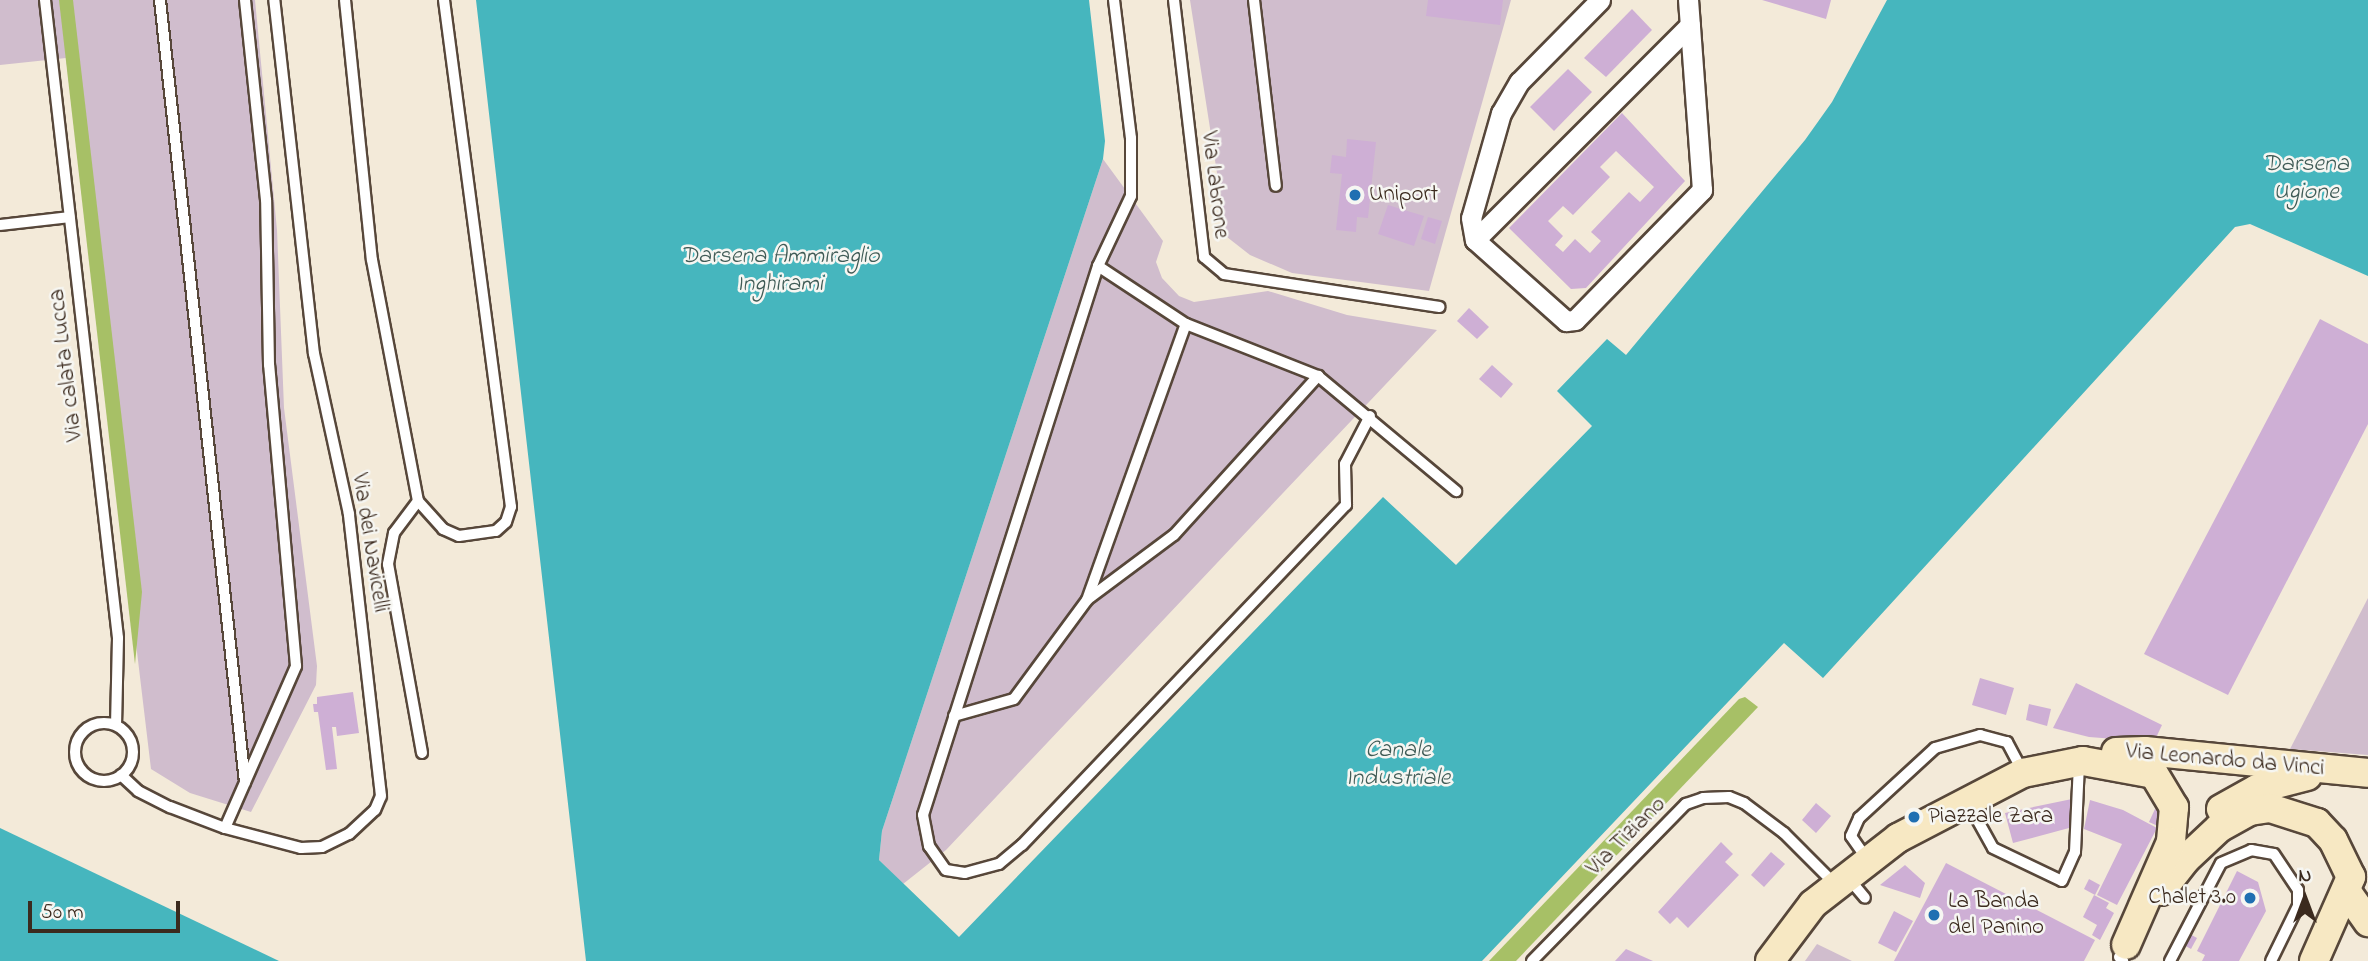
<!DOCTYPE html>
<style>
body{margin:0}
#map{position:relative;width:2368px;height:961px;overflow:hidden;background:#f3ead9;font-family:"Indie Flower",sans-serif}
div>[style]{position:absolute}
.industrial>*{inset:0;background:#d0bdcd}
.green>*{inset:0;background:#a7c066}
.water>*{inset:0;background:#46b6be}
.building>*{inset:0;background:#ceafd5}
.roads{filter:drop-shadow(2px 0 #57473a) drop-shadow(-2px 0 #57473a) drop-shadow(0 2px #57473a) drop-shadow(0 -2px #57473a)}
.lane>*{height:10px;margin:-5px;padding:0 5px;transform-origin:5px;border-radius:5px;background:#fff}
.lane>.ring{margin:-5px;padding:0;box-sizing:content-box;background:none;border:10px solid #fff;border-radius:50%}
.street>*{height:19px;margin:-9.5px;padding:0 9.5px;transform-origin:9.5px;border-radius:9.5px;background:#fff}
.secondary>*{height:28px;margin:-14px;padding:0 14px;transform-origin:14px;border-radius:14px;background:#f7e8c3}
.dots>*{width:19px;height:19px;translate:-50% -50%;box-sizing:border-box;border:4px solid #f6f6f2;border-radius:50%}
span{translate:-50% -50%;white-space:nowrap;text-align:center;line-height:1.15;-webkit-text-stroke:5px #f6f6f2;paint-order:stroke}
.street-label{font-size:23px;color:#3b2a1e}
.poi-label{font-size:23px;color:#3b2a1e}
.left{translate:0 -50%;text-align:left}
.right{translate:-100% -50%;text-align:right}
.water-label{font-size:24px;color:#3f5b56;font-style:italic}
.north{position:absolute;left:2270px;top:863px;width:70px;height:70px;-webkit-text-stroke:5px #f6f6f2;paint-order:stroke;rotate:0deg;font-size:19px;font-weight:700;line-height:28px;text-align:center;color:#3b2a1e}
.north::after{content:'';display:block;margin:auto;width:24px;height:32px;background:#3b2a1e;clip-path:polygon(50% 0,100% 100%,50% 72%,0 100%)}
.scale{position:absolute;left:28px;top:901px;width:152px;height:32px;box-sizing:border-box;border:4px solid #3b2a1e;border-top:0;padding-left:9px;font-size:21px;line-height:24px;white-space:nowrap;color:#3b2a1e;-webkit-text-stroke:5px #f6f6f2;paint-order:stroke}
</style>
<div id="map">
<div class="industrial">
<i style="clip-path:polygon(0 0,255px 0,277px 230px,284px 408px,317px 666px,316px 685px,251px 812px,190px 793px,151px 769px,66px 58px,0 65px)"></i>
<i style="clip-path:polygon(1190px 0,1511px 0,1429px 291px,1292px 273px,1250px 255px,1227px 237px)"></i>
<i style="clip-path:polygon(1103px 159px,1163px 241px,1156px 262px,1162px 278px,1179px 296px,1194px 302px,1268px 291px,1347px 315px,1437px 330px,946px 850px,903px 884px,879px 860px,882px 831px)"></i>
<i style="clip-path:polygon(2368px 598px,2368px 755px,2290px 749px)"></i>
<i style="clip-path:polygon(1817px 944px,1852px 961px,1805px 961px)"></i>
</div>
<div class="green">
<i style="clip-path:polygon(59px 0,73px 0,142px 592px,135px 664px)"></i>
<i style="clip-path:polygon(1745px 697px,1758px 707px,1516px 961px,1489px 961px,1739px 699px)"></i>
</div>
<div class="water">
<i style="clip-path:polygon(476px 0,1089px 0,1105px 141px,1103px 159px,882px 831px,879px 860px,959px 937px,1383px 497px,1456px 565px,1592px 426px,1557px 391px,1607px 339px,1626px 355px,1805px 140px,1832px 102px,1887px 0,2368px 0,2368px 276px,2250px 224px,2235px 227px,1823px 678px,1784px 643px,1482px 961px,586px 961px)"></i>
<i style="clip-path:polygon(0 828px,279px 961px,0 961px)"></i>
</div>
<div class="building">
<i style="clip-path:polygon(1428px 0,1503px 0,1500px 25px,1426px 16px)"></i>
<i style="clip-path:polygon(1762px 0,1831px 0,1826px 19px)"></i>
<i style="clip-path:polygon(1632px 9px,1652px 30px,1606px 77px,1584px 58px)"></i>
<i style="clip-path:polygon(1568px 69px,1592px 92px,1554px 131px,1530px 107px)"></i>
<i style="clip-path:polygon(evenodd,1622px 113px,1685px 181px,1586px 288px,1571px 289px,1509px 228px,1622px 113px,1616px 151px,1654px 187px,1640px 202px,1629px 192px,1591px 232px,1601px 241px,1590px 253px,1575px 239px,1563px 252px,1555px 245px,1563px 236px,1548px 221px,1563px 206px,1573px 215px,1610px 177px,1600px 167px,1616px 151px)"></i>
<i style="clip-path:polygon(1347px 139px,1376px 142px,1368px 218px,1357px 217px,1356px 232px,1336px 230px,1342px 174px,1330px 173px,1332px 155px,1346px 157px)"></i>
<i style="clip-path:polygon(1388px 205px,1424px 216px,1414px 246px,1378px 234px)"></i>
<i style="clip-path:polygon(1428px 217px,1442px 221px,1435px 244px,1421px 239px)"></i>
<i style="clip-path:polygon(1469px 308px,1489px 327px,1477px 339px,1457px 321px)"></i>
<i style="clip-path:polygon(2320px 319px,2368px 344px,2368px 424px,2228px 695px,2144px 654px)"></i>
<i style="clip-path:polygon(1492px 365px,1513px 384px,1501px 398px,1479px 379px)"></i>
<i style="clip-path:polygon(1980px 678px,2014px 688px,2006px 715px,1972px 705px)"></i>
<i style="clip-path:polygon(2076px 683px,2162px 725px,2154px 742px,2089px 737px,2053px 728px)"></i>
<i style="clip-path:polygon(353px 692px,359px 733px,337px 736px,336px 727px,332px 727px,337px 769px,326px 770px,318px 712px,314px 712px,313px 704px,317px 704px,317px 697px)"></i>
<i style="clip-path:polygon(2029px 704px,2051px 709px,2047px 726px,2026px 720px)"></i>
<i style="clip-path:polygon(2072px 799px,2069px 828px,2013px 843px,2005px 813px)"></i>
<i style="clip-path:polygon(2090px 800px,2123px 810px,2157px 828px,2117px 905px,2097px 895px,2122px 844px,2084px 829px)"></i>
<i style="clip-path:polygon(1816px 803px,1831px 816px,1816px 833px,1802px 820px)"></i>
<i style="clip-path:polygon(2155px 809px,2166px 814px,2160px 827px,2149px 822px)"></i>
<i style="clip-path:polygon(1721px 842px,1733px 854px,1725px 862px,1739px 875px,1688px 928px,1677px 917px,1670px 924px,1658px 912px)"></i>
<i style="clip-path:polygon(1771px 852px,1785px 864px,1764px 887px,1751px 875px)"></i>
<i style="clip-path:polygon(1946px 863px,2095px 940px,2084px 961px,1894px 961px)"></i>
<i style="clip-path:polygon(1905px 865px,1925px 883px,1920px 898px,1880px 885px)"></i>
<i style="clip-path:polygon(2237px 871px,2258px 882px,2266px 911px,2239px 961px,2202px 961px,2205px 955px,2197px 951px)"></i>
<i style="clip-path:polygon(2089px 879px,2100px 885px,2095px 895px,2084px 889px)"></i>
<i style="clip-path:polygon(2094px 895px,2109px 903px,2106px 908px,2114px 913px,2100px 940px,2092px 935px,2097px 925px,2083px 917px)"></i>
<i style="clip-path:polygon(1894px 911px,1913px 921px,1896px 952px,1878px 943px)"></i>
<i style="clip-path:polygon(2188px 933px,2197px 938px,2191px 949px,2182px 944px)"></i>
<i style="clip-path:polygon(1626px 949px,1653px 961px,1615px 961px)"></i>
</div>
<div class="roads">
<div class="lane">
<i style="left:45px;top:0;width:642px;rotate:83.47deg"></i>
<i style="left:118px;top:638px;width:87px;rotate:91.3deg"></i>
<i style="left:160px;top:0;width:787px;rotate:83.8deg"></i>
<i style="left:345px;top:0;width:261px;rotate:84.1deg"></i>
<i style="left:372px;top:260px;width:245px;rotate:79.2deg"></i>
<i style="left:418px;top:501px;width:40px;rotate:127deg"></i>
<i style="left:394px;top:533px;width:32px;rotate:101deg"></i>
<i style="left:388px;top:564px;width:192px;rotate:79.8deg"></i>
<i style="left:1114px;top:0;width:139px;rotate:83deg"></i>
<i style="left:1131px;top:138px;width:58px;rotate:90deg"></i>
<i style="left:1131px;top:196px;width:77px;rotate:115.2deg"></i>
<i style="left:1098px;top:266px;width:576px;rotate:107.68deg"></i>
<i style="left:923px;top:815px;width:32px;rotate:79deg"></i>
<i style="left:929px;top:846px;width:29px;rotate:55deg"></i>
<i style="left:946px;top:870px;width:19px;rotate:9deg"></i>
<i style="left:965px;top:873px;width:35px;rotate:-15deg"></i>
<i style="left:999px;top:864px;width:30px;rotate:-40deg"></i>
<i style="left:1022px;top:845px;width:470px;rotate:-46.4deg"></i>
<i style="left:1346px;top:505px;width:41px;rotate:-91.4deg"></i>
<i style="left:1345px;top:464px;width:54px;rotate:-62.5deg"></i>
<i style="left:1174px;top:0;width:259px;rotate:83.3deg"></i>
<i style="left:1204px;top:257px;width:26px;rotate:40deg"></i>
<i style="left:1224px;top:274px;width:218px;rotate:8.7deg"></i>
<i style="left:1254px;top:0;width:187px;rotate:83.3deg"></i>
<i style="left:0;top:225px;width:70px;rotate:-6.5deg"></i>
<i style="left:1098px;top:266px;width:105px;rotate:33.4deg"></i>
<i style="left:1186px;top:324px;width:142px;rotate:21.5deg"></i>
<i style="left:1318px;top:376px;width:180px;rotate:39.8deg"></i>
<i style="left:418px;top:501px;width:38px;rotate:48deg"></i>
<i style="left:443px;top:529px;width:17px;rotate:24deg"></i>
<i style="left:459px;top:536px;width:37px;rotate:-8deg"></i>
<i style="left:496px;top:531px;width:13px;rotate:-42deg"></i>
<i style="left:506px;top:522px;width:16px;rotate:-72deg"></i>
<i style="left:511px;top:507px;width:511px;rotate:-97.53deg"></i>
<i style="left:1088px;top:599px;width:107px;rotate:-36.7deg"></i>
<i style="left:1174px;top:535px;width:215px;rotate:-47.8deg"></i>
<i style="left:954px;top:716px;width:62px;rotate:-15.8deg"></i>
<i style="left:1014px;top:699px;width:123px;rotate:-53.6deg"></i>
<i style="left:1087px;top:600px;width:293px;rotate:-70.3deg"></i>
<i class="ring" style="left:75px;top:723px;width:48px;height:48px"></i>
<i style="left:121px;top:775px;width:23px;rotate:43deg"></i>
<i style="left:138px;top:791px;width:36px;rotate:27deg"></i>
<i style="left:170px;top:807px;width:59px;rotate:20.9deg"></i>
<i style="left:225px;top:828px;width:79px;rotate:14.7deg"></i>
<i style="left:301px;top:848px;width:21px;rotate:-3deg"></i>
<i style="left:322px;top:847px;width:30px;rotate:-26deg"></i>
<i style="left:349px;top:834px;width:35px;rotate:-43deg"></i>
<i style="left:375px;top:810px;width:15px;rotate:-67deg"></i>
<i style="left:381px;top:796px;width:284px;rotate:-96.5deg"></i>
<i style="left:349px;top:514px;width:164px;rotate:-102.3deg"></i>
<i style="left:314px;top:354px;width:356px;rotate:-96.4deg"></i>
<i style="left:1968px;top:803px;width:51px;rotate:60.9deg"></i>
<i style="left:1993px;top:848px;width:76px;rotate:25.6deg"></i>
<i style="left:2062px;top:881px;width:32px;rotate:-66deg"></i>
<i style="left:2075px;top:852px;width:88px;rotate:-87.4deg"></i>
<i style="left:225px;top:828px;width:177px;rotate:-66.3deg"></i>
<i style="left:296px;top:666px;width:302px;rotate:-95.1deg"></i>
<i style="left:269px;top:365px;width:165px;rotate:-91deg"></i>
<i style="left:266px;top:200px;width:201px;rotate:-96deg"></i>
<i style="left:1867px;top:859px;width:28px;rotate:-125deg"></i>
<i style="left:1851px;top:836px;width:20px;rotate:-66deg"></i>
<i style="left:1859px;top:818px;width:103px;rotate:-42.6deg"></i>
<i style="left:1935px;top:748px;width:47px;rotate:-16.1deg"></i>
<i style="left:1980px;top:735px;width:28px;rotate:15deg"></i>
<i style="left:2007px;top:742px;width:34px;rotate:62deg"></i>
<i style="left:1850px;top:880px;width:23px;rotate:50deg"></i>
<i style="left:2119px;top:957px;width:6px;rotate:45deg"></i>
<i style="left:1532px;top:961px;width:220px;rotate:-45.6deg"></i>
<i style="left:1686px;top:804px;width:18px;rotate:-19deg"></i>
<i style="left:1703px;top:798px;width:26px;rotate:-2deg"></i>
<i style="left:1729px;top:797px;width:16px;rotate:22deg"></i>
<i style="left:1744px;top:803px;width:50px;rotate:36.9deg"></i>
<i style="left:1784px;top:833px;width:72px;rotate:45deg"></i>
<i style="left:2170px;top:961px;width:110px;rotate:-62.5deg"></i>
<i style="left:2221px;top:863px;width:33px;rotate:-23deg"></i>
<i style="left:2251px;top:850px;width:23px;rotate:10deg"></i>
<i style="left:2274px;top:854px;width:43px;rotate:56.3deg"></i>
<i style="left:2298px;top:890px;width:16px;rotate:90deg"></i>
<i style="left:2298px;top:906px;width:61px;rotate:116.1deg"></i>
</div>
<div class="street">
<i style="left:1600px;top:0;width:115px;rotate:134.6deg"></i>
<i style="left:1519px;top:82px;width:36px;rotate:120deg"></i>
<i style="left:1501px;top:113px;width:109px;rotate:105.9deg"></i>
<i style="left:1471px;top:218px;width:22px;rotate:80deg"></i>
<i style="left:1475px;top:240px;width:122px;rotate:41.7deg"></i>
<i style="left:1566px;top:321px;width:9px;rotate:-6deg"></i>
<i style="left:1575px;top:320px;width:182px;rotate:-45.7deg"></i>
<i style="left:1702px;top:190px;width:191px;rotate:-94.2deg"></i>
<i style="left:1475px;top:240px;width:304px;rotate:-45deg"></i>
</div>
<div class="secondary">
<i style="left:2116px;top:752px;width:29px;rotate:-2deg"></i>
<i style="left:2145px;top:751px;width:224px;rotate:5.6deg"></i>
<i style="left:2221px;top:809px;width:41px;rotate:-29.1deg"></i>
<i style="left:2257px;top:789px;width:52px;rotate:-14.6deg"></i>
<i style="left:2161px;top:891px;width:41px;rotate:-52deg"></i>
<i style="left:2186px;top:859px;width:45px;rotate:-43.2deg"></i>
<i style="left:2219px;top:828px;width:35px;rotate:-29deg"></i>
<i style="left:2250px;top:811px;width:20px;rotate:-9deg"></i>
<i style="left:2270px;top:808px;width:49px;rotate:17.7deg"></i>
<i style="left:2317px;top:823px;width:23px;rotate:47deg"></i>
<i style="left:2333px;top:840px;width:41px;rotate:64.1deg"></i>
<i style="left:2347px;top:892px;width:37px;rotate:55deg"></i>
<i style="left:1770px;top:961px;width:71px;rotate:-53deg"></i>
<i style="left:1813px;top:904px;width:108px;rotate:-37.8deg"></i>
<i style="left:1898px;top:838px;width:141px;rotate:-27.5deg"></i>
<i style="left:2023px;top:773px;width:61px;rotate:-11.3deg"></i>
<i style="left:2083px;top:761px;width:72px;rotate:10.4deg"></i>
<i style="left:2154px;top:774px;width:39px;rotate:59deg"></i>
<i style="left:2174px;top:807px;width:35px;rotate:95deg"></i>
<i style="left:2171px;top:842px;width:112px;rotate:113.6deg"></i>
<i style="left:2314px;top:961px;width:92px;rotate:-66.2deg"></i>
</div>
</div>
<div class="dots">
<i style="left:1355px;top:195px;background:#1f6fb2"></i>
<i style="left:1914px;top:817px;background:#1f6fb2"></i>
<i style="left:2250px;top:898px;background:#1f6fb2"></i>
<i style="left:1934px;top:915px;background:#1f6fb2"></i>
</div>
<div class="street-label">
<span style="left:1214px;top:185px;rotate:83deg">Via Labrone</span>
<span style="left:67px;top:365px;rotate:-97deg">Via calata Lucca</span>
<span style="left:369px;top:543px;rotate:81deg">Via dei Navicelli</span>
<span style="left:2225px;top:761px;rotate:5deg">Via Leonardo da Vinci</span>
<span style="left:1627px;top:837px;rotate:-45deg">Via Tiziano</span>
</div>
<div class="poi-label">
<span class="left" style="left:1369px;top:195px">Uniport</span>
<span class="left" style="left:1928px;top:817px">Piazzale Zara</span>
<span class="right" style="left:2236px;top:898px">Chalet 3.0</span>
<span class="left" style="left:1948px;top:915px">La Banda<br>del Panino</span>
</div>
<div class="water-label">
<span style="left:2306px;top:179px">Darsena<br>Ugione</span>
<span style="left:780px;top:271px">Darsena Ammiraglio<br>Inghirami</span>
<span style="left:1398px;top:765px">Canale<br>Industriale</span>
</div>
<div class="north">N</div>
<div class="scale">50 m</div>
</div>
